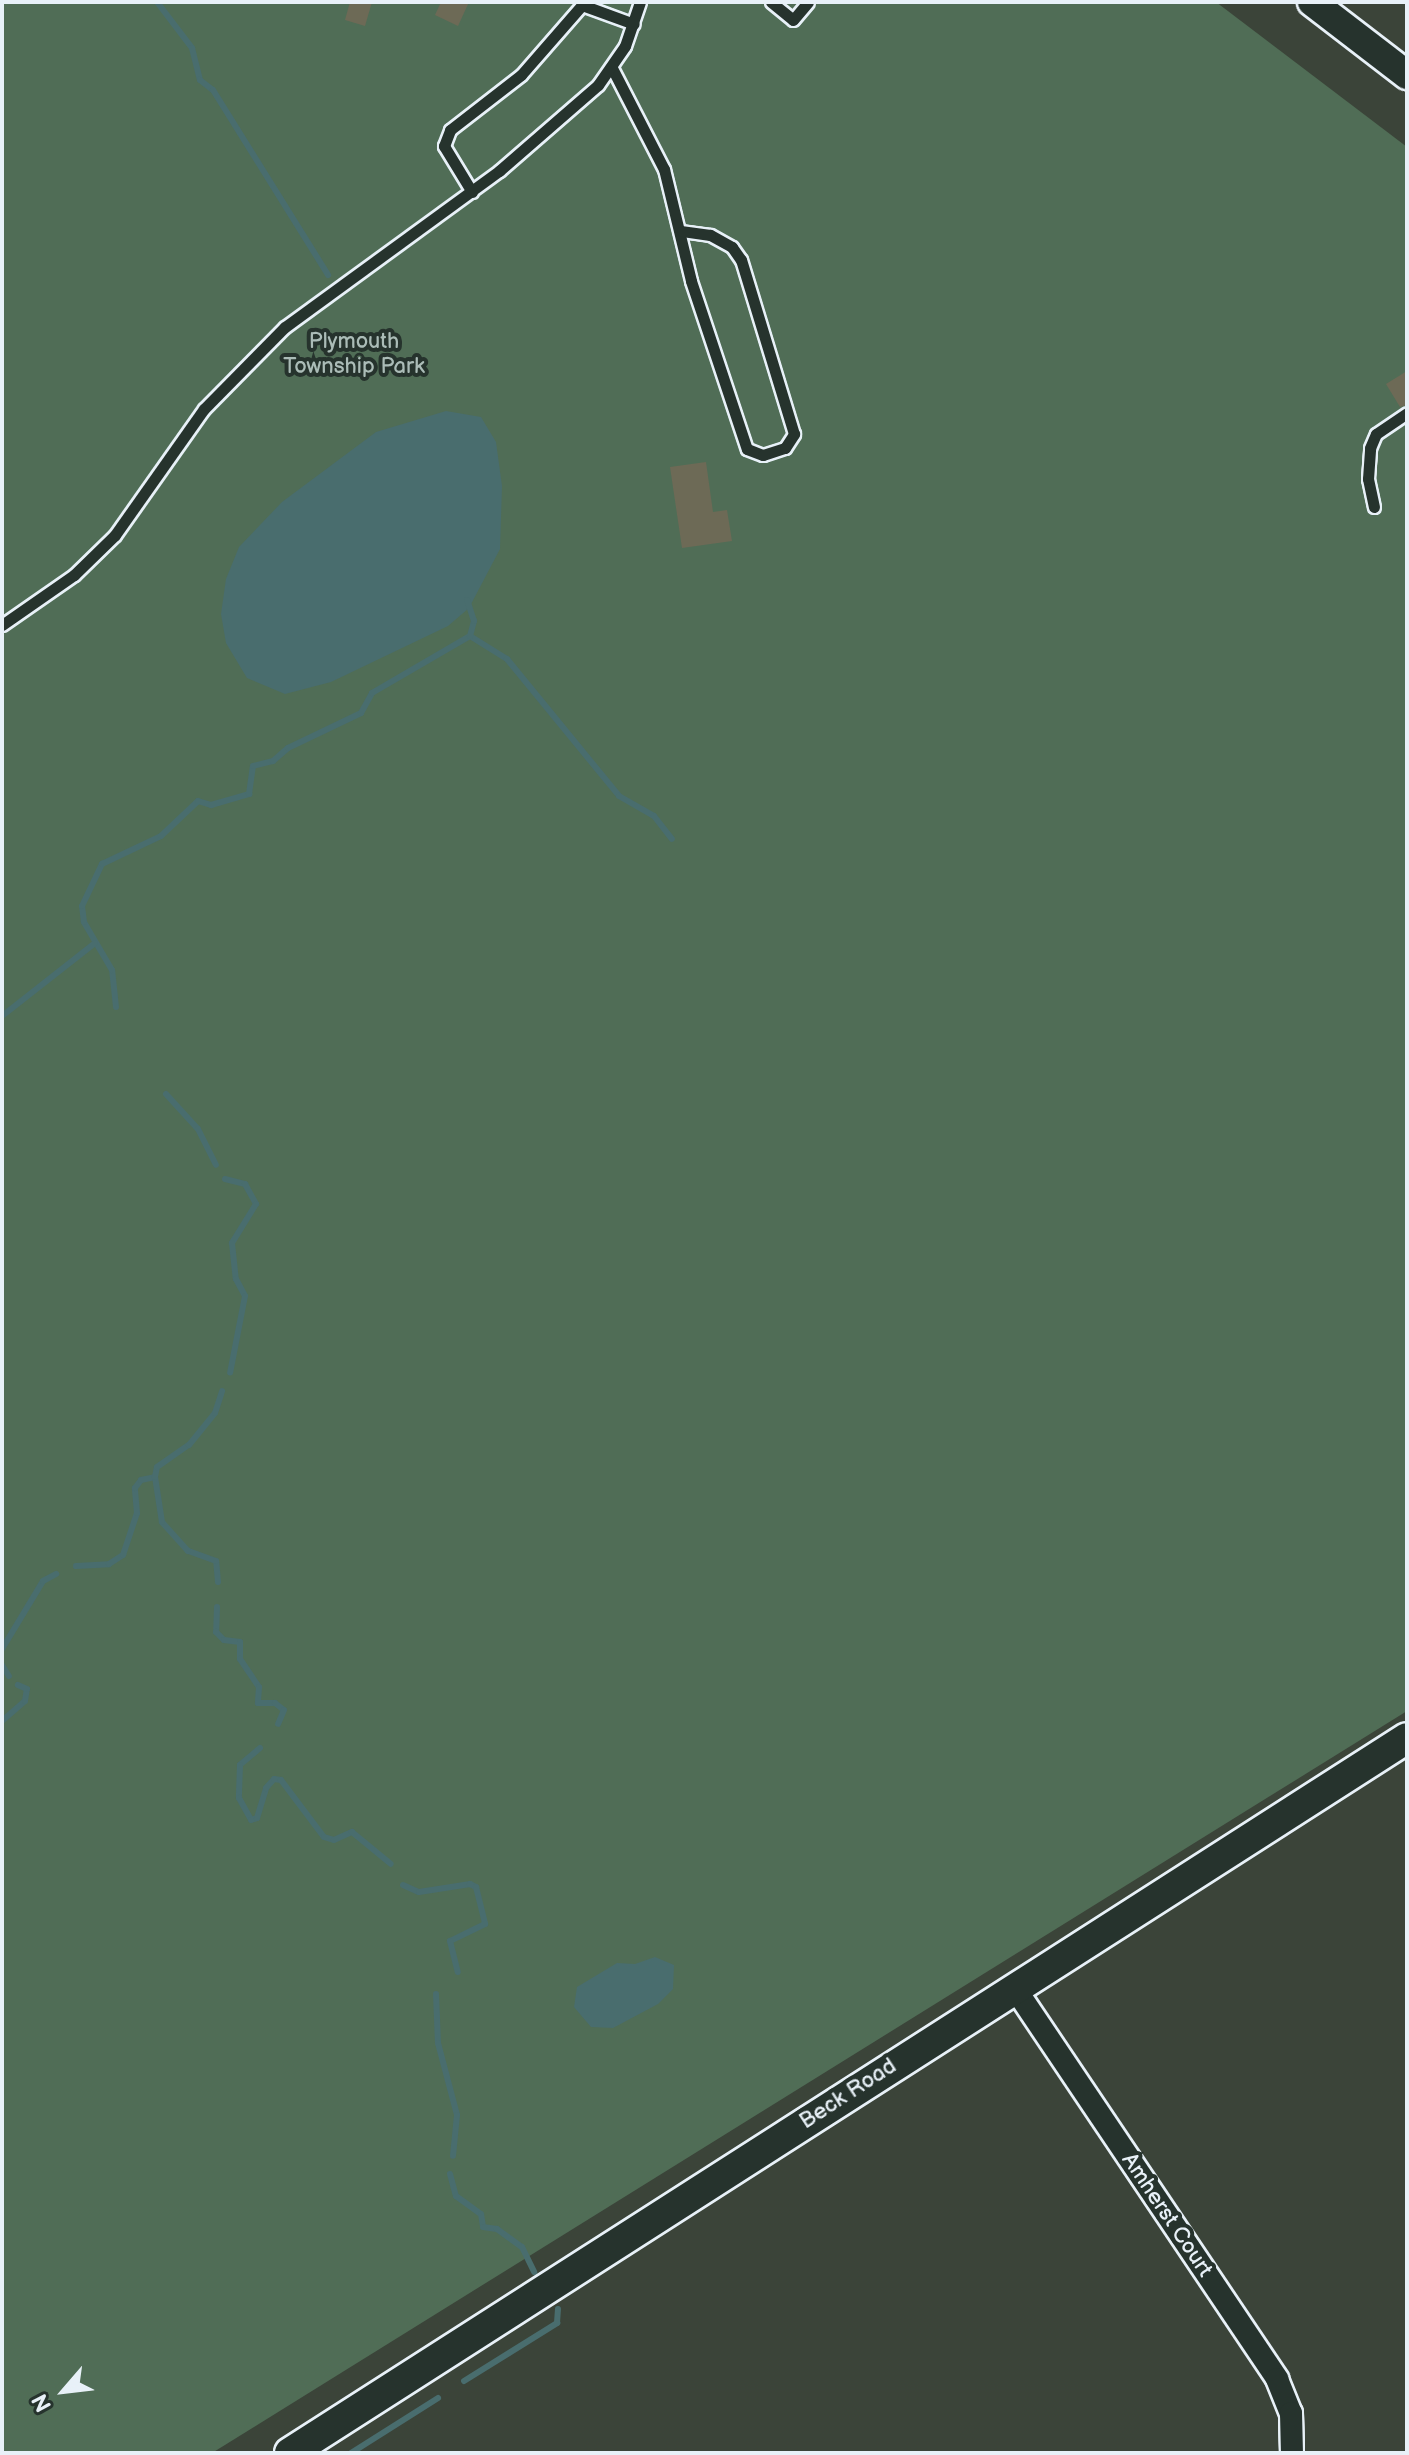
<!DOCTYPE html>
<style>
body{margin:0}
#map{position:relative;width:1409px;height:2455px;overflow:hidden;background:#3b4439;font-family:"Balsamiq Sans",sans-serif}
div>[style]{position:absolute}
.green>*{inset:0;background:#506d56}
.water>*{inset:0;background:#496d6e}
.stream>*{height:6px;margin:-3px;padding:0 3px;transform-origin:3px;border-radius:3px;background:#496d6e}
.building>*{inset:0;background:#6d6a56}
.roads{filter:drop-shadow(2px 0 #e8f1f8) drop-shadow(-2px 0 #e8f1f8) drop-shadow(0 2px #e8f1f8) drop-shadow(0 -2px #e8f1f8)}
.service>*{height:11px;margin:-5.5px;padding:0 5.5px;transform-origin:5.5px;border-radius:5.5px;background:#26332d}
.minor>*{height:22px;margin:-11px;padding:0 11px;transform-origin:11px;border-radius:11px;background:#26332d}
.tertiary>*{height:28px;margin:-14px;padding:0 14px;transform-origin:14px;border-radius:14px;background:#26332d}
.secondary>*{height:30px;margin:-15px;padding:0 15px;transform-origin:15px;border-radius:15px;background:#26332d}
span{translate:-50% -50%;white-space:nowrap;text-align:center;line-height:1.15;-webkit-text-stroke:8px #26332d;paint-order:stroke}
.park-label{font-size:22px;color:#abbcb7}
.street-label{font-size:22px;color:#e8f1f8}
.frame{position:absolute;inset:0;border:4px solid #e8f1f8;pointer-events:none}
.north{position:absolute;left:24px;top:2351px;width:80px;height:80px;-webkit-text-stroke:6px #26332d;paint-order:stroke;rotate:242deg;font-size:22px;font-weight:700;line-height:32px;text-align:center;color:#e8f1f8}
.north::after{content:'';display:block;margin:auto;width:28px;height:36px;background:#e8f1f8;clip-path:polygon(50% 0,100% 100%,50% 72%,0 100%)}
</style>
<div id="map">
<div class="green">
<i style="clip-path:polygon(2px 2px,1216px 2px,1407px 147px,1407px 1711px,212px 2453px,2px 2453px)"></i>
</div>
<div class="water">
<i style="clip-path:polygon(446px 411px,481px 417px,496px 442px,502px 486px,500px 549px,469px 608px,448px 626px,331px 682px,285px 694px,247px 678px,226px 643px,221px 614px,226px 579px,239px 547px,282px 502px,376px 432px)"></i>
<i style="clip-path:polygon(655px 1957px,674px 1965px,673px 1989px,658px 2004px,613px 2028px,591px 2027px,574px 2007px,577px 1987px,617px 1963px,635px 1964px)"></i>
</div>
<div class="stream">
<i style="left:157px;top:2px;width:58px;rotate:52.7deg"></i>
<i style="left:192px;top:48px;width:33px;rotate:76deg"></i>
<i style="left:200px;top:80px;width:16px;rotate:38deg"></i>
<i style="left:213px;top:90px;width:218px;rotate:58.1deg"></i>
<i style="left:470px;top:636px;width:44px;rotate:31.9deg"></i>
<i style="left:507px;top:659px;width:177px;rotate:50.7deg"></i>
<i style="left:619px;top:796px;width:40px;rotate:29.7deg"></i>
<i style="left:654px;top:816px;width:29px;rotate:52deg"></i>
<i style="left:116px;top:1007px;width:37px;rotate:-96deg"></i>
<i style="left:112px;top:970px;width:56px;rotate:-120.3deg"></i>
<i style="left:84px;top:922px;width:16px;rotate:-97deg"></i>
<i style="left:82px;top:906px;width:47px;rotate:-64.5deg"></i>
<i style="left:102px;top:864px;width:65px;rotate:-25.4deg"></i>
<i style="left:161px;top:836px;width:51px;rotate:-43.4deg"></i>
<i style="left:198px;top:801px;width:14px;rotate:17deg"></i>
<i style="left:211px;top:805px;width:40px;rotate:-16deg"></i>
<i style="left:249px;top:794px;width:28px;rotate:-82deg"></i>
<i style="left:253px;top:766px;width:21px;rotate:-14deg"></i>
<i style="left:273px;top:761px;width:20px;rotate:-41deg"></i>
<i style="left:288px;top:748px;width:81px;rotate:-25.6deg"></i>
<i style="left:361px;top:713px;width:23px;rotate:-61deg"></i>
<i style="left:372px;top:693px;width:113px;rotate:-30.2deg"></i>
<i style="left:470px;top:636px;width:16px;rotate:-75deg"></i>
<i style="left:474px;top:621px;width:22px;rotate:-108deg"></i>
<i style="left:2px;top:1016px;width:118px;rotate:-38.1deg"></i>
<i style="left:166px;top:1094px;width:47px;rotate:47.6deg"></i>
<i style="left:198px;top:1129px;width:40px;rotate:63.4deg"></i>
<i style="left:225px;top:1179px;width:21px;rotate:14deg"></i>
<i style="left:245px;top:1184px;width:23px;rotate:61deg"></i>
<i style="left:256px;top:1204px;width:46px;rotate:121.6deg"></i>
<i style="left:232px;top:1243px;width:36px;rotate:84deg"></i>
<i style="left:236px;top:1279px;width:19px;rotate:62deg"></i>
<i style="left:245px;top:1296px;width:78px;rotate:101deg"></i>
<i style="left:76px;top:1566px;width:33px;rotate:-3deg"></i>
<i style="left:109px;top:1564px;width:17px;rotate:-33deg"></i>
<i style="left:123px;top:1555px;width:44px;rotate:-71.6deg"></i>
<i style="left:137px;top:1513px;width:25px;rotate:-95deg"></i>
<i style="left:135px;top:1488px;width:10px;rotate:-53deg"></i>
<i style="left:141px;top:1480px;width:14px;rotate:-12deg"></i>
<i style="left:218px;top:1582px;width:21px;rotate:-95deg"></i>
<i style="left:216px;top:1561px;width:30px;rotate:-160deg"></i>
<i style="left:188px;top:1551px;width:39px;rotate:-132deg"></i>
<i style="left:162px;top:1522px;width:46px;rotate:-98.8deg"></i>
<i style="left:155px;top:1477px;width:10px;rotate:-79deg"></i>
<i style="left:157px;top:1467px;width:39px;rotate:-35deg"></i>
<i style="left:189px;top:1445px;width:41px;rotate:-50.9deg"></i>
<i style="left:215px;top:1413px;width:23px;rotate:-72deg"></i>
<i style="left:217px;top:1607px;width:25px;rotate:92deg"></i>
<i style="left:216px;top:1632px;width:11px;rotate:45deg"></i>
<i style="left:224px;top:1640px;width:16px;rotate:7deg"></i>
<i style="left:240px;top:1642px;width:17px;rotate:90deg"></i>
<i style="left:240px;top:1659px;width:34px;rotate:56deg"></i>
<i style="left:259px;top:1687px;width:16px;rotate:94deg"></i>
<i style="left:258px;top:1703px;width:17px"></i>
<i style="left:275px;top:1703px;width:11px;rotate:38deg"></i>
<i style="left:284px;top:1710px;width:15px;rotate:113deg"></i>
<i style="left:2px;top:1649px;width:79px;rotate:-58.9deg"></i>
<i style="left:43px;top:1581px;width:15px;rotate:-28deg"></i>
<i style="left:2px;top:1665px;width:13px;rotate:58deg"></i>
<i style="left:2px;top:1721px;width:30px;rotate:-41deg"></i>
<i style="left:25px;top:1701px;width:12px;rotate:-81deg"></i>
<i style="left:27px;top:1689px;width:10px;rotate:-156deg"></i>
<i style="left:260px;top:1748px;width:26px;rotate:140deg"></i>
<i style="left:240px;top:1765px;width:33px;rotate:92deg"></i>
<i style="left:239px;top:1798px;width:25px;rotate:61deg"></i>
<i style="left:251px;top:1820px;width:6px;rotate:-18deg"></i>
<i style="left:257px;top:1818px;width:31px;rotate:-73deg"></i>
<i style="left:266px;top:1788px;width:12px;rotate:-48deg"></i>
<i style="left:274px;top:1779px;width:7px;rotate:8deg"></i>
<i style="left:281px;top:1780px;width:71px;rotate:53deg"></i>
<i style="left:324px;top:1837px;width:10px;rotate:17deg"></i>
<i style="left:334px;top:1840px;width:20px;rotate:-24deg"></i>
<i style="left:352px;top:1832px;width:50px;rotate:39.4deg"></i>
<i style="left:403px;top:1885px;width:17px;rotate:24deg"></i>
<i style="left:419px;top:1892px;width:52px;rotate:-8.9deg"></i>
<i style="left:470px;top:1884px;width:7px;rotate:27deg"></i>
<i style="left:476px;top:1887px;width:38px;rotate:76deg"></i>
<i style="left:485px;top:1924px;width:39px;rotate:154deg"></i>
<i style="left:450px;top:1941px;width:32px;rotate:76deg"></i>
<i style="left:436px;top:1994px;width:49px;rotate:87.7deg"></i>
<i style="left:438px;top:2043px;width:74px;rotate:75.2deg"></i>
<i style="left:457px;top:2115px;width:41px;rotate:95.6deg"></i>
<i style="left:450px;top:2174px;width:23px;rotate:75deg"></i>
<i style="left:456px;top:2196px;width:31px;rotate:36deg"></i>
<i style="left:481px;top:2214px;width:13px;rotate:81deg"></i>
<i style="left:483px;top:2227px;width:14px;rotate:8deg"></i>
<i style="left:497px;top:2229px;width:31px;rotate:36deg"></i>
<i style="left:522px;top:2247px;width:28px;rotate:64deg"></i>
<i style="left:464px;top:2381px;width:110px;rotate:-31.9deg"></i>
<i style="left:557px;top:2323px;width:14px;rotate:-86deg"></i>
<i style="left:351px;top:2453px;width:103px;rotate:-32.3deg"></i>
</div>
<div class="building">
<i style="clip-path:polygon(350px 2px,372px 2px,365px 26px,345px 20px)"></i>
<i style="clip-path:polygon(441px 2px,469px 2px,458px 26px,435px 15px)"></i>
<i style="clip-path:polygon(1407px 371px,1407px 405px,1400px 407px,1386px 384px)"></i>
<i style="clip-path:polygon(706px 462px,713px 512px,727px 510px,732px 541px,682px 548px,670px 467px)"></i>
</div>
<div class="roads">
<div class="service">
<i style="left:771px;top:2px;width:28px;rotate:39deg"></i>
<i style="left:793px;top:20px;width:23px;rotate:-50deg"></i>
<i style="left:612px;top:68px;width:114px;rotate:62.8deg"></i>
<i style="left:664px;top:169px;width:115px;rotate:76.4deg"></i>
<i style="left:691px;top:281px;width:177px;rotate:71.6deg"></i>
<i style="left:747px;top:449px;width:17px;rotate:21deg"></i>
<i style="left:763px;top:455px;width:23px;rotate:-18deg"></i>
<i style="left:785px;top:448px;width:17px;rotate:-57deg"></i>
<i style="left:794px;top:434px;width:182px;rotate:-106.9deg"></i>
<i style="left:741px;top:260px;width:16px;rotate:-125deg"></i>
<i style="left:732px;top:247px;width:25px;rotate:-151deg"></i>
<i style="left:710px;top:235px;width:28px;rotate:-172deg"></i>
<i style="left:472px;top:192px;width:54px;rotate:-121.3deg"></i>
<i style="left:444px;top:146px;width:17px;rotate:-69deg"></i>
<i style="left:450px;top:130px;width:90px;rotate:-37.8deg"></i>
<i style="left:521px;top:75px;width:93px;rotate:-48.9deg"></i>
<i style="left:582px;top:5px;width:55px;rotate:20.1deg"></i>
<i style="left:1374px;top:507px;width:29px;rotate:-102deg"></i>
<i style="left:1368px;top:479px;width:31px;rotate:-86deg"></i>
<i style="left:1370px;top:448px;width:15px;rotate:-67deg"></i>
<i style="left:1376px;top:434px;width:37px;rotate:-34deg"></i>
<i style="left:2px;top:625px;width:88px;rotate:-34.8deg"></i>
<i style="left:74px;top:575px;width:57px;rotate:-44.3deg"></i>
<i style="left:115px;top:535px;width:154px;rotate:-54.8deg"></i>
<i style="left:204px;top:409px;width:115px;rotate:-45.4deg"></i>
<i style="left:285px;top:327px;width:265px;rotate:-36.1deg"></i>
<i style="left:499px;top:171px;width:131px;rotate:-41deg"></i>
<i style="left:598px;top:85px;width:47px;rotate:-55.3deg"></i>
<i style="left:625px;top:46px;width:46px;rotate:-71.2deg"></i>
</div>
<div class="minor">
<i style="left:1014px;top:1987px;width:472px;rotate:56.1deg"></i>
<i style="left:1277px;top:2379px;width:37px;rotate:68deg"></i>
<i style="left:1291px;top:2413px;width:40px;rotate:88.6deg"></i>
</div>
<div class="tertiary">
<i style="left:1312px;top:2px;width:120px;rotate:37.5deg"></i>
</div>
<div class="secondary">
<i style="left:290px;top:2453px;width:1326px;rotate:-32.62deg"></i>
</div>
</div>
<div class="park-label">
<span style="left:354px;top:354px">Plymouth<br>Township Park</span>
</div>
<div class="street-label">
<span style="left:848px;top:2094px;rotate:-33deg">Beck Road</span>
<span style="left:1167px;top:2215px;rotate:56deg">Amherst Court</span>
</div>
<div class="frame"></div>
<div class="north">N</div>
</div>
